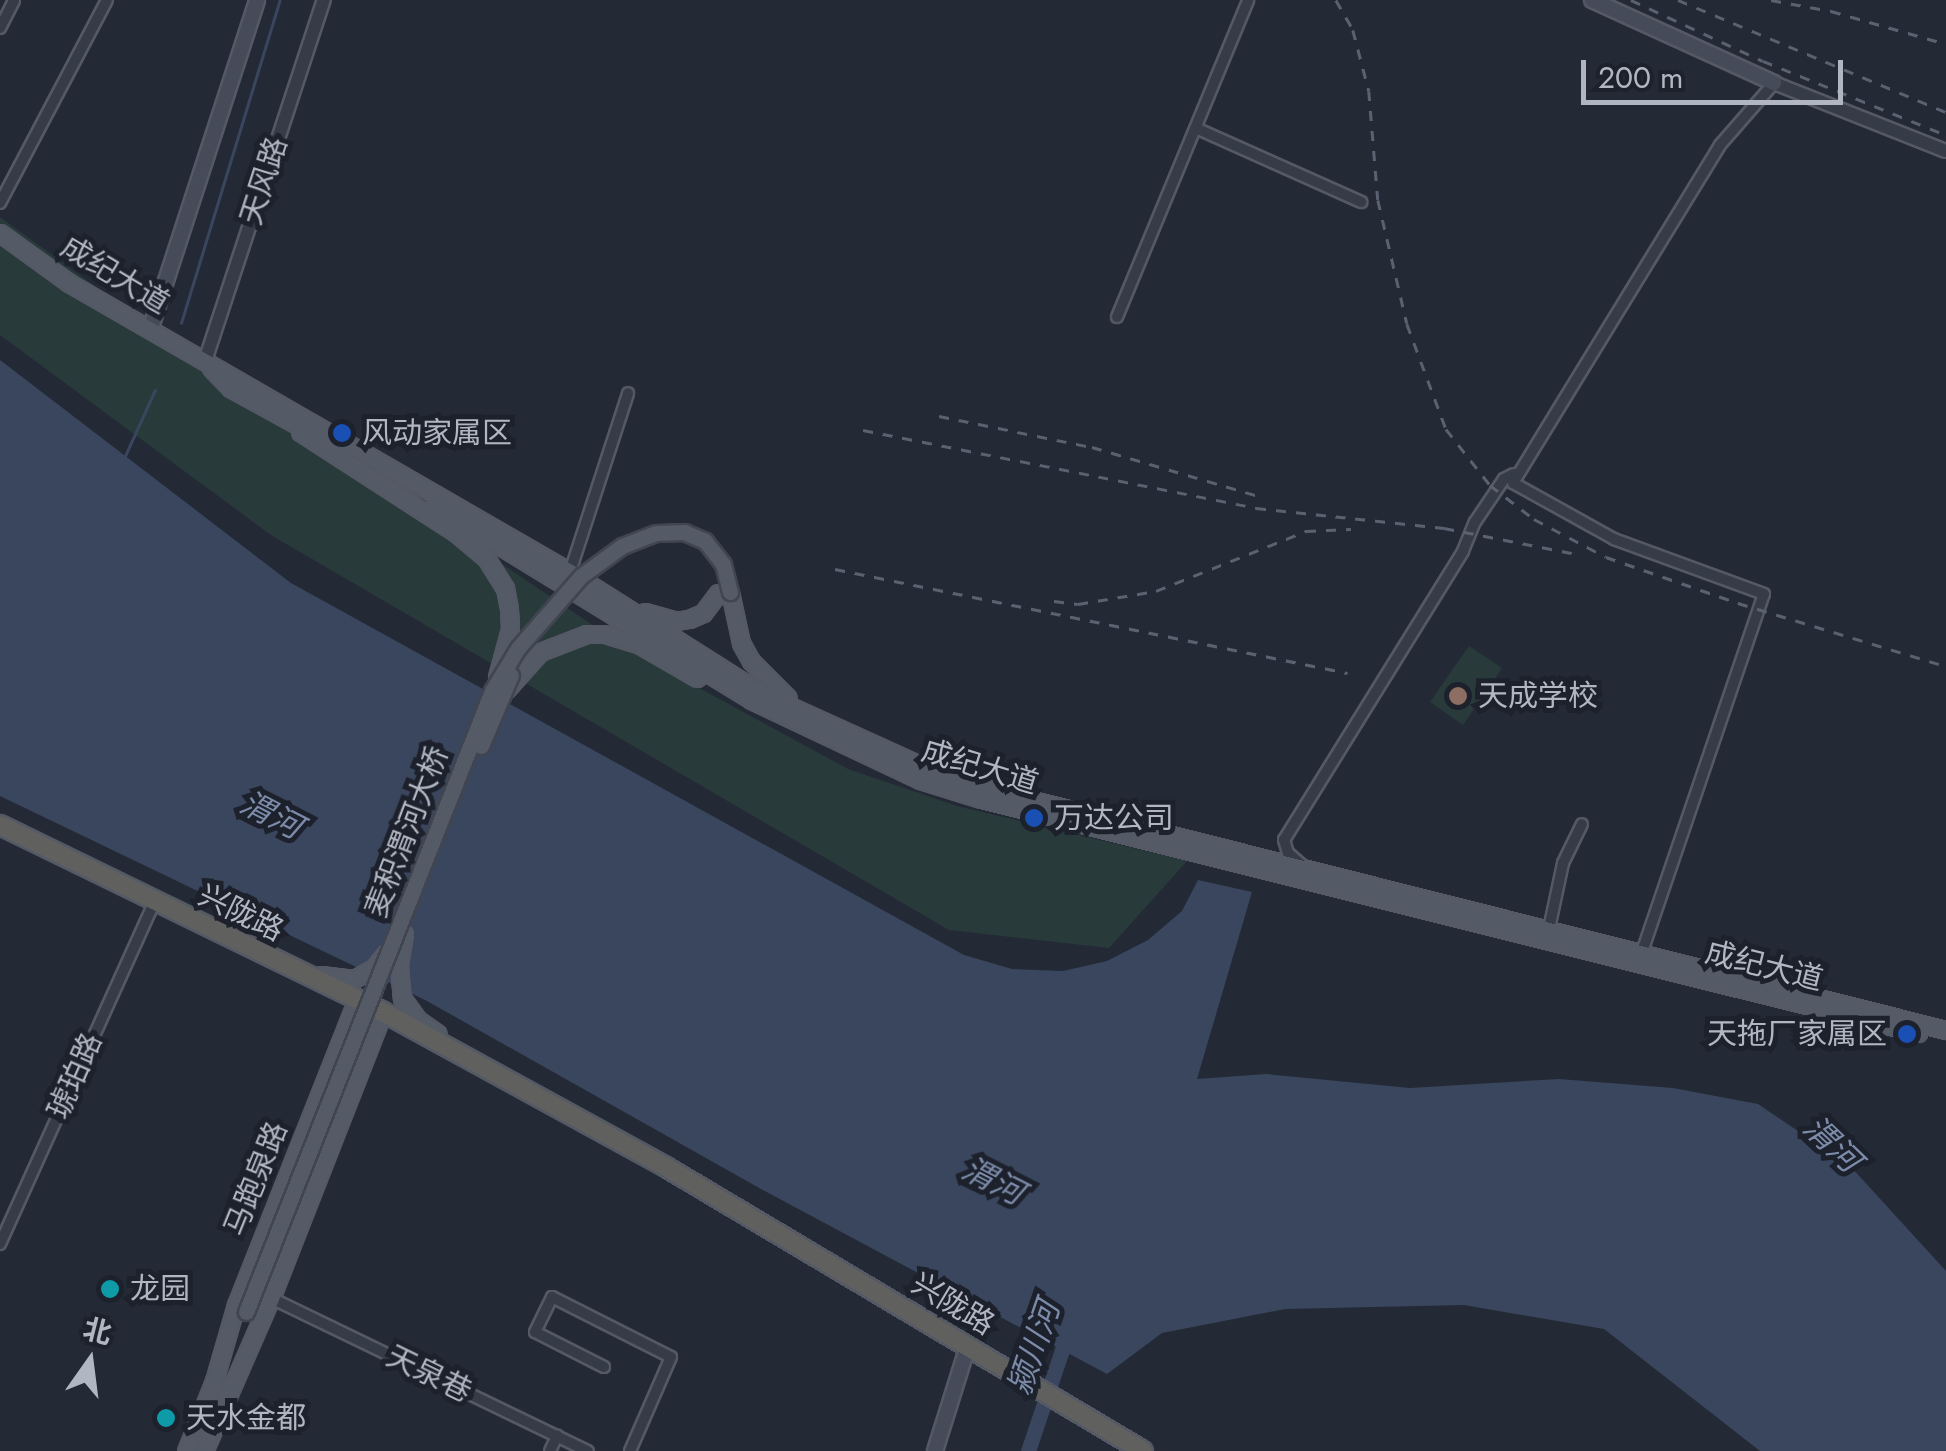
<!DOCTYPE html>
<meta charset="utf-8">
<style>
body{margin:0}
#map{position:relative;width:1946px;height:1451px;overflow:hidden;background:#232a36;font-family:Jost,"Noto Sans SC",sans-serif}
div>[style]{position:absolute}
.green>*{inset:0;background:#293a3b}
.water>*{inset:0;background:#3a465e}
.stream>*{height:2.5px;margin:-1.25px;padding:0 1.25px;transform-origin:1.25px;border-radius:1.25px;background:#3a465e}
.river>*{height:15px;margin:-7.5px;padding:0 7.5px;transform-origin:7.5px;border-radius:7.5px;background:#3a465e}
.roads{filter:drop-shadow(2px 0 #545965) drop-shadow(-2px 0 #545965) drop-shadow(0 2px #545965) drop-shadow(0 -2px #545965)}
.minor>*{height:10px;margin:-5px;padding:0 5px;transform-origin:5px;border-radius:5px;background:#363c47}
.tertiary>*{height:12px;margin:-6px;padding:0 6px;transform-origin:6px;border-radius:6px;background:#363c47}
.secondary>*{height:14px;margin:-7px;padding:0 7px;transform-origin:7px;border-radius:7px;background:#454b59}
.primary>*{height:15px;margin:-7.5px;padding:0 7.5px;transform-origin:7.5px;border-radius:7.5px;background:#545b67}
.trunk>*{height:18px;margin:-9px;padding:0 9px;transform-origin:9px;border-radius:9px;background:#60605e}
.rail>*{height:2.5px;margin-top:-1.25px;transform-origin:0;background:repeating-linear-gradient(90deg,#5b6170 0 10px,transparent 0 20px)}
.bridges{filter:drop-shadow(2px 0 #404550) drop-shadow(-2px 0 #404550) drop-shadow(0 2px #404550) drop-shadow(0 -2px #404550)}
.primary-bridge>*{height:15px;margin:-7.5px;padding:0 7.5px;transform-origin:7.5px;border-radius:7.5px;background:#545b67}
.dots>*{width:28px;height:28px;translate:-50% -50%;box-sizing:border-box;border:5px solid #1c212c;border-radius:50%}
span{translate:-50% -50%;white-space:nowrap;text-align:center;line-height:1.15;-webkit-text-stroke:10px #1c212c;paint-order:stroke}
.street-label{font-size:30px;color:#b1b6c3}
.poi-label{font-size:30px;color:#b1b6c3}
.left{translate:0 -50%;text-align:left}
.right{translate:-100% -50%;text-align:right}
.water-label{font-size:32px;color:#7c8ba9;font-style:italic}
.north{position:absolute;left:40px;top:1311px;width:100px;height:100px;-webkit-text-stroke:8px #1c212c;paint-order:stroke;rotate:14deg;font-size:28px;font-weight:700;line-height:40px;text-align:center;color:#b1b6c3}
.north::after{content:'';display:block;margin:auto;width:35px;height:45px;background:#b1b6c3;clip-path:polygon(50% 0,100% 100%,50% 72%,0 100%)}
.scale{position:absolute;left:1581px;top:60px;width:262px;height:45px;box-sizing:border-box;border:5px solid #b1b6c3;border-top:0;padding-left:12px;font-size:30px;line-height:35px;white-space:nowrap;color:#b1b6c3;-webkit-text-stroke:8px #1c212c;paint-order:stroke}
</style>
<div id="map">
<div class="green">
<i style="clip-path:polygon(0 217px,151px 327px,631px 651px,848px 769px,957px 806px,1187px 861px,1109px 948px,949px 930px,271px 535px,0 335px)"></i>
<i style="clip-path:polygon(1469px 646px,1502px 668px,1463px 725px,1430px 702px)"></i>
</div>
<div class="water">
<i style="clip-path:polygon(0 360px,291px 583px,964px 955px,1012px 969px,1063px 971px,1107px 961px,1148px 940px,1182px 911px,1198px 880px,1252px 892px,1197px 1079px,1266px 1074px,1410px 1088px,1559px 1079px,1673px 1088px,1758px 1104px,1851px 1167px,1946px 1271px,1946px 1451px,1760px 1451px,1604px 1329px,1464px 1305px,1285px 1309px,1162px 1333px,1107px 1374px,761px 1189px,427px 1001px,0 796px)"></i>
</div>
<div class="stream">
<i style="left:181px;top:323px;width:338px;rotate:-73deg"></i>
<i style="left:125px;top:456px;width:72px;rotate:-65.6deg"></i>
</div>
<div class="river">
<i style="left:1028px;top:1451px;width:126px;rotate:-71.4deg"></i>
</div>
<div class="roads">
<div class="minor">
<i style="left:0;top:28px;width:31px;rotate:-63deg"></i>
<i style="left:1198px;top:129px;width:179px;rotate:24.1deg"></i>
<i style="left:0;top:203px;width:229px;rotate:-62.2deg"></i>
<i style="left:1117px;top:317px;width:343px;rotate:-67.5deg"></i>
<i style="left:570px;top:572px;width:188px;rotate:-72deg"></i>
<i style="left:1303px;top:866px;width:20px;rotate:-139deg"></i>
<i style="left:1288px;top:853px;width:14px;rotate:-107deg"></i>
<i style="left:1284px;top:840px;width:340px;rotate:-58.2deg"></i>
<i style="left:1463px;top:551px;width:31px;rotate:-68deg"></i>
<i style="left:1475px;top:522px;width:52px;rotate:-56deg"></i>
<i style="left:1504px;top:479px;width:11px;rotate:-27deg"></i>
<i style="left:1549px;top:929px;width:67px;rotate:-78deg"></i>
<i style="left:1563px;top:863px;width:43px;rotate:-64deg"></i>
<i style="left:1642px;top:952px;width:378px;rotate:-71.2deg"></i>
<i style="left:1764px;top:594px;width:160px;rotate:-159.9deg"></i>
<i style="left:1614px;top:539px;width:115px;rotate:-151deg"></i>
<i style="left:1513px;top:483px;width:396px;rotate:-58.5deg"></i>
<i style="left:1720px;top:145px;width:82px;rotate:-48.9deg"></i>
<i style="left:0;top:1244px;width:367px;rotate:-65.7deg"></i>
<i style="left:271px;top:1298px;width:352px;rotate:25.8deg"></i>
<i style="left:604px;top:1367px;width:77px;rotate:-153.1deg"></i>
<i style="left:535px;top:1332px;width:39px;rotate:-64deg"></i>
<i style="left:552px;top:1297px;width:133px;rotate:26.8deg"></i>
<i style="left:671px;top:1357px;width:103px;rotate:113.6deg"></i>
<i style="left:550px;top:1451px;width:17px;rotate:-65deg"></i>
</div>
<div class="tertiary">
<i style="left:1774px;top:83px;width:185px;rotate:21.6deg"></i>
<i style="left:205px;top:361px;width:380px;rotate:-71.8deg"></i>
</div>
<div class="secondary">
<i style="left:1592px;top:0;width:200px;rotate:24.5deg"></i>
<i style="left:151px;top:327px;width:344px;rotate:-72deg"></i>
<i style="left:935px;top:1451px;width:107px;rotate:-72.6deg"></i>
</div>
<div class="primary">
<i style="left:0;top:233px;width:85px;rotate:35.9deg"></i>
<i style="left:69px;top:283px;width:578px;rotate:29.98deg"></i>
<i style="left:570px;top:572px;width:224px;rotate:32.4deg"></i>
<i style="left:759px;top:692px;width:181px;rotate:24.4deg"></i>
<i style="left:924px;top:767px;width:73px;rotate:18.4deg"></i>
<i style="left:993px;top:790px;width:983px;rotate:14.14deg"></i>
<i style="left:211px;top:368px;width:28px;rotate:46deg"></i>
<i style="left:230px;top:388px;width:94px;rotate:28.8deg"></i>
<i style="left:300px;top:432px;width:186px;rotate:32.9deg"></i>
<i style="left:456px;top:533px;width:39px;rotate:40deg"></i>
<i style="left:486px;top:558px;width:36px;rotate:58deg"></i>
<i style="left:505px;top:588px;width:21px;rotate:79deg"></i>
<i style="left:509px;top:609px;width:20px;rotate:87deg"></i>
<i style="left:510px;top:629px;width:50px;rotate:105.2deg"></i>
<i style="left:435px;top:506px;width:371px;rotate:31.5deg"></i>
<i style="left:751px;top:700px;width:187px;rotate:25.3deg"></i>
<i style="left:920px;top:780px;width:64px;rotate:17.3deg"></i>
<i style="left:981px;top:799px;width:966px;rotate:14.02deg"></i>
<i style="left:730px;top:592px;width:52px;rotate:77.8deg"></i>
<i style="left:741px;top:643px;width:21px;rotate:61deg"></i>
<i style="left:751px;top:661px;width:52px;rotate:45deg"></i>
<i style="left:645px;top:612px;width:32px;rotate:16deg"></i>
<i style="left:676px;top:621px;width:13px;rotate:-9deg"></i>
<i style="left:689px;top:619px;width:15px;rotate:-23deg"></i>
<i style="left:703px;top:613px;width:25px;rotate:-53deg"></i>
<i style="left:506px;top:690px;width:51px;rotate:-48.2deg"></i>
<i style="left:540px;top:652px;width:50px;rotate:-21deg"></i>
<i style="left:587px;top:634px;width:18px"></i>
<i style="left:605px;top:634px;width:37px;rotate:17deg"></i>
<i style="left:640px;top:645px;width:66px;rotate:30.1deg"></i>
<i style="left:404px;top:934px;width:32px;rotate:99deg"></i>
<i style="left:399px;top:966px;width:32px;rotate:85deg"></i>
<i style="left:402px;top:998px;width:27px;rotate:54deg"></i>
<i style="left:418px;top:1020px;width:24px;rotate:35deg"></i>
<i style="left:321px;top:975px;width:33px;rotate:7deg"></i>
<i style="left:354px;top:979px;width:23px;rotate:-29deg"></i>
<i style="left:374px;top:968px;width:19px;rotate:-51deg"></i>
<i style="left:214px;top:1381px;width:79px;rotate:-73.9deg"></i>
<i style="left:236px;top:1305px;width:329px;rotate:-68.4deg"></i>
<i style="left:186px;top:1451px;width:81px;rotate:-68.2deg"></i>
<i style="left:204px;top:1451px;width:167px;rotate:-66.4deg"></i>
<i style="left:271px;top:1298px;width:307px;rotate:-68.6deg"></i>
</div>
<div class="trunk">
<i style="left:0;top:825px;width:426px;rotate:26deg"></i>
<i style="left:383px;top:1012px;width:323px;rotate:28.7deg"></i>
<i style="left:666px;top:1167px;width:555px;rotate:30.77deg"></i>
</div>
</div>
<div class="rail">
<i style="left:1336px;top:0;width:34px;rotate:60deg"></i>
<i style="left:1353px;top:30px;width:63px;rotate:75.3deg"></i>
<i style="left:1369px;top:91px;width:109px;rotate:85.3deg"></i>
<i style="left:1378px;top:200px;width:127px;rotate:76.8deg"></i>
<i style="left:1407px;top:324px;width:112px;rotate:69.6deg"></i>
<i style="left:1446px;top:429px;width:71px;rotate:51.8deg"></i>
<i style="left:1490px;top:485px;width:56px;rotate:37.7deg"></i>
<i style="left:1534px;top:519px;width:81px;rotate:27.8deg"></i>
<i style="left:1606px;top:557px;width:140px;rotate:19.2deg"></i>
<i style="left:1738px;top:603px;width:217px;rotate:16.9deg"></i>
<i style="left:1631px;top:0;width:145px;rotate:24.8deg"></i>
<i style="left:1763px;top:61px;width:197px;rotate:22deg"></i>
<i style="left:1678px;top:0;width:290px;rotate:22.7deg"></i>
<i style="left:1771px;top:0;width:61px;rotate:10.4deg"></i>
<i style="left:1831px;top:11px;width:120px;rotate:16deg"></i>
<i style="left:939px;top:416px;width:156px;rotate:11.5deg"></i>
<i style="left:1092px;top:447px;width:174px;rotate:16.4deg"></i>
<i style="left:863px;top:430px;width:401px;rotate:11.2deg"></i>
<i style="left:1256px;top:508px;width:189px;rotate:6.1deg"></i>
<i style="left:1444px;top:528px;width:135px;rotate:11.1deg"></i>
<i style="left:835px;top:569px;width:523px;rotate:11.46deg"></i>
<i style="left:1054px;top:601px;width:24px;rotate:7deg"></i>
<i style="left:1078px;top:604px;width:79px;rotate:-9.5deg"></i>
<i style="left:1156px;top:591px;width:162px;rotate:-21.8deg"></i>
<i style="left:1306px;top:531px;width:45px;rotate:-2.5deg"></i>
</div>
<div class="bridges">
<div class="primary-bridge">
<i style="left:481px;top:746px;width:77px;rotate:-67.1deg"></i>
<i style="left:246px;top:1312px;width:668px;rotate:-68.39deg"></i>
<i style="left:492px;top:691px;width:50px;rotate:-58.8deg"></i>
<i style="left:518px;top:648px;width:96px;rotate:-48.8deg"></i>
<i style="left:581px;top:576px;width:51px;rotate:-36.2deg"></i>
<i style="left:622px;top:546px;width:36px;rotate:-21deg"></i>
<i style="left:656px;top:533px;width:28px;rotate:-2deg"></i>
<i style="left:684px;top:532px;width:23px;rotate:23deg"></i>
<i style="left:705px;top:541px;width:29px;rotate:52deg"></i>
<i style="left:723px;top:564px;width:29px;rotate:76deg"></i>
</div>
</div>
<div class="dots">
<i style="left:342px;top:433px;background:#1a4fb4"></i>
<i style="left:1458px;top:696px;background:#8d6e63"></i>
<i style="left:1034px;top:818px;background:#1a4fb4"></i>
<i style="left:1907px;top:1034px;background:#1a4fb4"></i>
<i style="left:110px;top:1289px;background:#0f9aa8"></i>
<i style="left:166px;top:1418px;background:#0f9aa8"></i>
</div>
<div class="street-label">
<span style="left:264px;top:181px;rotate:-72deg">天风路</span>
<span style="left:115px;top:275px;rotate:31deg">成纪大道</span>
<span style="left:980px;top:767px;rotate:17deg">成纪大道</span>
<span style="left:407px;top:832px;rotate:-69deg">麦积渭河大桥</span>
<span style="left:241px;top:913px;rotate:26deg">兴陇路</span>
<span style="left:1764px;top:966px;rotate:14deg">成纪大道</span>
<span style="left:75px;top:1076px;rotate:-66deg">琥珀路</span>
<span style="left:256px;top:1179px;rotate:-68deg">马跑泉路</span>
<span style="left:953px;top:1304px;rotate:31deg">兴陇路</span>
<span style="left:429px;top:1374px;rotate:26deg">天泉巷</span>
</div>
<div class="poi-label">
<span class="left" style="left:362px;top:433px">风动家属区</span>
<span class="left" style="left:1478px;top:696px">天成学校</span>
<span class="left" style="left:1054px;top:818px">万达公司</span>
<span class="right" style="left:1887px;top:1034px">天拖厂家属区</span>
<span class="left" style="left:130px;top:1289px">龙园</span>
<span class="left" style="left:186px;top:1418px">天水金都</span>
</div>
<div class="water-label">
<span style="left:271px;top:815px;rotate:27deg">渭河</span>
<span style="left:1832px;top:1144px;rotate:44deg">渭河</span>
<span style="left:993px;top:1181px;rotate:27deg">渭河</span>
<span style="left:1034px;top:1348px;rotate:-71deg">颍川河</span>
</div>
<div class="north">北</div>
<div class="scale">200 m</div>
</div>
